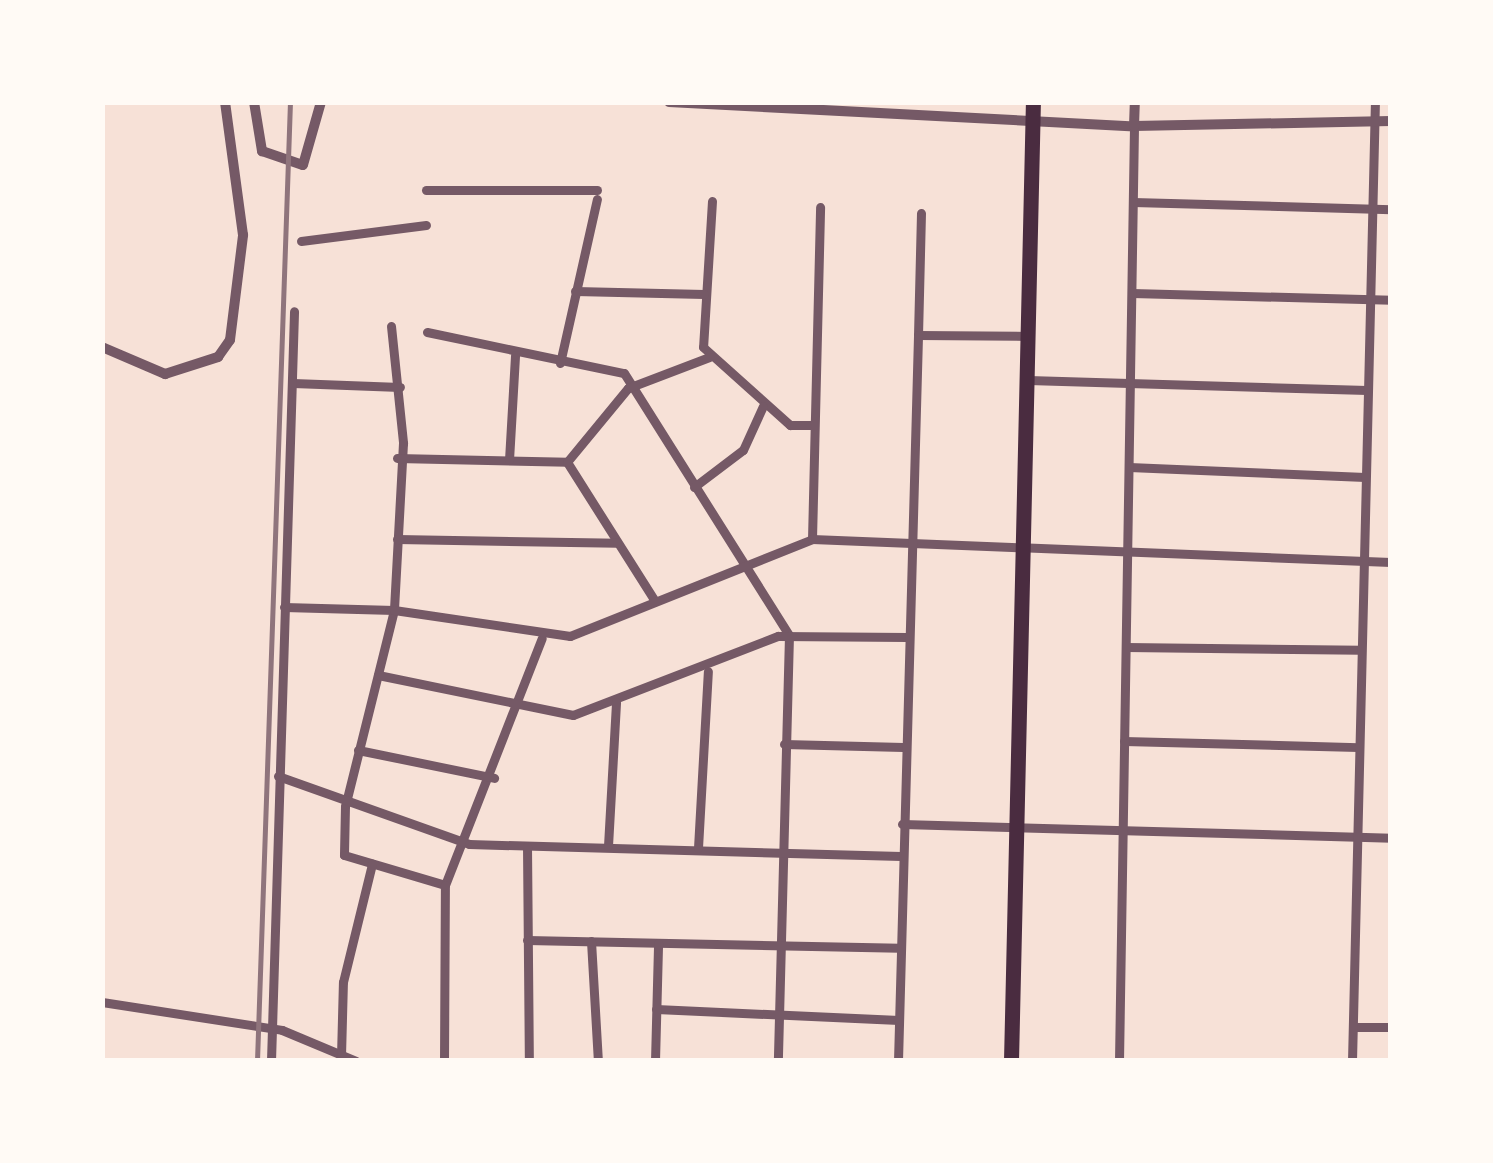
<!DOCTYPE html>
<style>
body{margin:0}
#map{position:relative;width:1493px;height:1163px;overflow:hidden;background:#f7e1d7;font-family:"DM Sans",sans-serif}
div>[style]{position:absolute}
.minor>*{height:9px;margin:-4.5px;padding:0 4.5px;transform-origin:4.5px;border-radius:4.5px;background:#755966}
.tertiary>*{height:10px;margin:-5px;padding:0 5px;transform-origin:5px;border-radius:5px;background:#755966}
.trunk>*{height:15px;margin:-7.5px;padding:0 7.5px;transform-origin:7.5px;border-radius:7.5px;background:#4a2c40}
.rail>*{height:4.5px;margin:-2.25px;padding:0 2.25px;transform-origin:2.25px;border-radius:2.25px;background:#8f747c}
span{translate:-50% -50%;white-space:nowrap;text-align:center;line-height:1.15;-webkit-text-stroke:12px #fffaf5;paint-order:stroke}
.frame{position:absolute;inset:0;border:105px solid #fffaf5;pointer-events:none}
</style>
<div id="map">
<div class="minor">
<i style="left:426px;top:190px;width:171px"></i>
<i style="left:712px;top:201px;width:146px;rotate:93.5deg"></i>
<i style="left:703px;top:347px;width:117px;rotate:41.9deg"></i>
<i style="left:790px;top:425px;width:23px"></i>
<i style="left:1133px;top:202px;width:258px;rotate:1.6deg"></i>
<i style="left:921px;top:213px;width:122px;rotate:91.4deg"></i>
<i style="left:918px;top:335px;width:111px;rotate:0.5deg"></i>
<i style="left:301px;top:241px;width:126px;rotate:-7.3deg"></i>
<i style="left:575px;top:291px;width:129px;rotate:1.3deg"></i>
<i style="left:1132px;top:293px;width:259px;rotate:1.5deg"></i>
<i style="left:391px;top:326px;width:118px;rotate:84.1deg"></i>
<i style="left:403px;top:443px;width:167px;rotate:93.1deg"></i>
<i style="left:394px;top:610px;width:202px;rotate:104deg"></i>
<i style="left:345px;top:806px;width:49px;rotate:91.2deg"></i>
<i style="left:344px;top:855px;width:105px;rotate:16.5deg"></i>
<i style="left:445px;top:885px;width:265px;rotate:-68.6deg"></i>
<i style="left:427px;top:332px;width:201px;rotate:11.8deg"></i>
<i style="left:624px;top:373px;width:310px;rotate:57.8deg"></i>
<i style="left:789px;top:635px;width:426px;rotate:91.5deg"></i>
<i style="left:560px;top:363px;width:168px;rotate:-77.3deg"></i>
<i style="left:1028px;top:380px;width:339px;rotate:1.7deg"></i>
<i style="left:293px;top:383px;width:107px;rotate:2.1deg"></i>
<i style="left:397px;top:458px;width:170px;rotate:1.3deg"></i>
<i style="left:567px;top:462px;width:165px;rotate:57.7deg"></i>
<i style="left:509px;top:460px;width:105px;rotate:-86.7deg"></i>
<i style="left:567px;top:462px;width:96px;rotate:-50.5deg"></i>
<i style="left:628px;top:388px;width:87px;rotate:-20.9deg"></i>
<i style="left:1129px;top:467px;width:236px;rotate:2.4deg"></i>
<i style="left:694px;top:487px;width:61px;rotate:-37.1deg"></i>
<i style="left:743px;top:450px;width:48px;rotate:-65.6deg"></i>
<i style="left:397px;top:539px;width:220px;rotate:1deg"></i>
<i style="left:812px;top:539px;width:332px;rotate:-88.6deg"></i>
<i style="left:284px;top:607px;width:110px;rotate:1.6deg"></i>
<i style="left:394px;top:610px;width:178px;rotate:8.4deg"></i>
<i style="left:570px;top:636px;width:261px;rotate:-21.8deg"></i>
<i style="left:812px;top:539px;width:579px;rotate:2.27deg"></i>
<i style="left:1126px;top:647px;width:234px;rotate:0.7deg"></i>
<i style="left:378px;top:675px;width:199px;rotate:11.6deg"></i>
<i style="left:573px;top:715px;width:220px;rotate:-21.1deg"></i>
<i style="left:778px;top:636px;width:129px;rotate:0.4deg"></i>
<i style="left:1124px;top:741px;width:234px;rotate:1.5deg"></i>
<i style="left:784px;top:744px;width:119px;rotate:1.4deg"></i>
<i style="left:358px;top:750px;width:139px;rotate:11.6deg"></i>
<i style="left:278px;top:776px;width:203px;rotate:19.6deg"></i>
<i style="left:469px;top:844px;width:432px;rotate:1.6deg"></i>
<i style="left:902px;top:824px;width:489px;rotate:1.6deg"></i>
<i style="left:527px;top:846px;width:215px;rotate:89.5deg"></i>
<i style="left:608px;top:846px;width:144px;rotate:-86.8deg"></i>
<i style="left:698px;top:848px;width:177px;rotate:-86.8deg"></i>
<i style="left:527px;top:940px;width:372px;rotate:1.2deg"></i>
<i style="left:591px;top:941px;width:120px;rotate:86.7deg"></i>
<i style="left:102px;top:1002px;width:182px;rotate:8.8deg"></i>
<i style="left:282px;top:1030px;width:80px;rotate:22.7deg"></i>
<i style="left:656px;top:1009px;width:243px;rotate:2.6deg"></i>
<i style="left:1357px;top:1027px;width:34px"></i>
<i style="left:341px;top:1056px;width:74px;rotate:-88.5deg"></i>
<i style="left:343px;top:982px;width:122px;rotate:-76.2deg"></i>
<i style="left:271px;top:1061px;width:750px;rotate:-88.24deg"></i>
<i style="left:444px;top:1061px;width:176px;rotate:-89.7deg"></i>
<i style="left:655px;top:1061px;width:118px;rotate:-88.5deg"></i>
<i style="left:898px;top:1061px;width:726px;rotate:-88.42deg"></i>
<i style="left:1119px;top:1061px;width:935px;rotate:-89.08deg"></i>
<i style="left:1352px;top:1061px;width:959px;rotate:-88.63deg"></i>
</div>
<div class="tertiary">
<i style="left:254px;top:102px;width:50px;rotate:80.7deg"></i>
<i style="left:262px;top:151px;width:43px;rotate:18.9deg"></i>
<i style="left:303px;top:165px;width:66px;rotate:-74.1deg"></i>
<i style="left:669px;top:102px;width:466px;rotate:3deg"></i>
<i style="left:1134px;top:126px;width:257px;rotate:-1.1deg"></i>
<i style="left:1134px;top:126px;width:24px;rotate:-88deg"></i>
<i style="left:102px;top:347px;width:69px;rotate:23.2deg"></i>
<i style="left:165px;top:374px;width:56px;rotate:-17.8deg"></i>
<i style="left:218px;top:357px;width:21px;rotate:-55deg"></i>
<i style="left:230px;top:340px;width:106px;rotate:-82.9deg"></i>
<i style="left:243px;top:235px;width:134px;rotate:-97.7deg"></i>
</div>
<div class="trunk">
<i style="left:1011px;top:1061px;width:959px;rotate:-88.69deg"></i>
</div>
<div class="rail">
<i style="left:257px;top:1061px;width:960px;rotate:-88.03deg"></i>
</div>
<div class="frame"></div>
</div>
